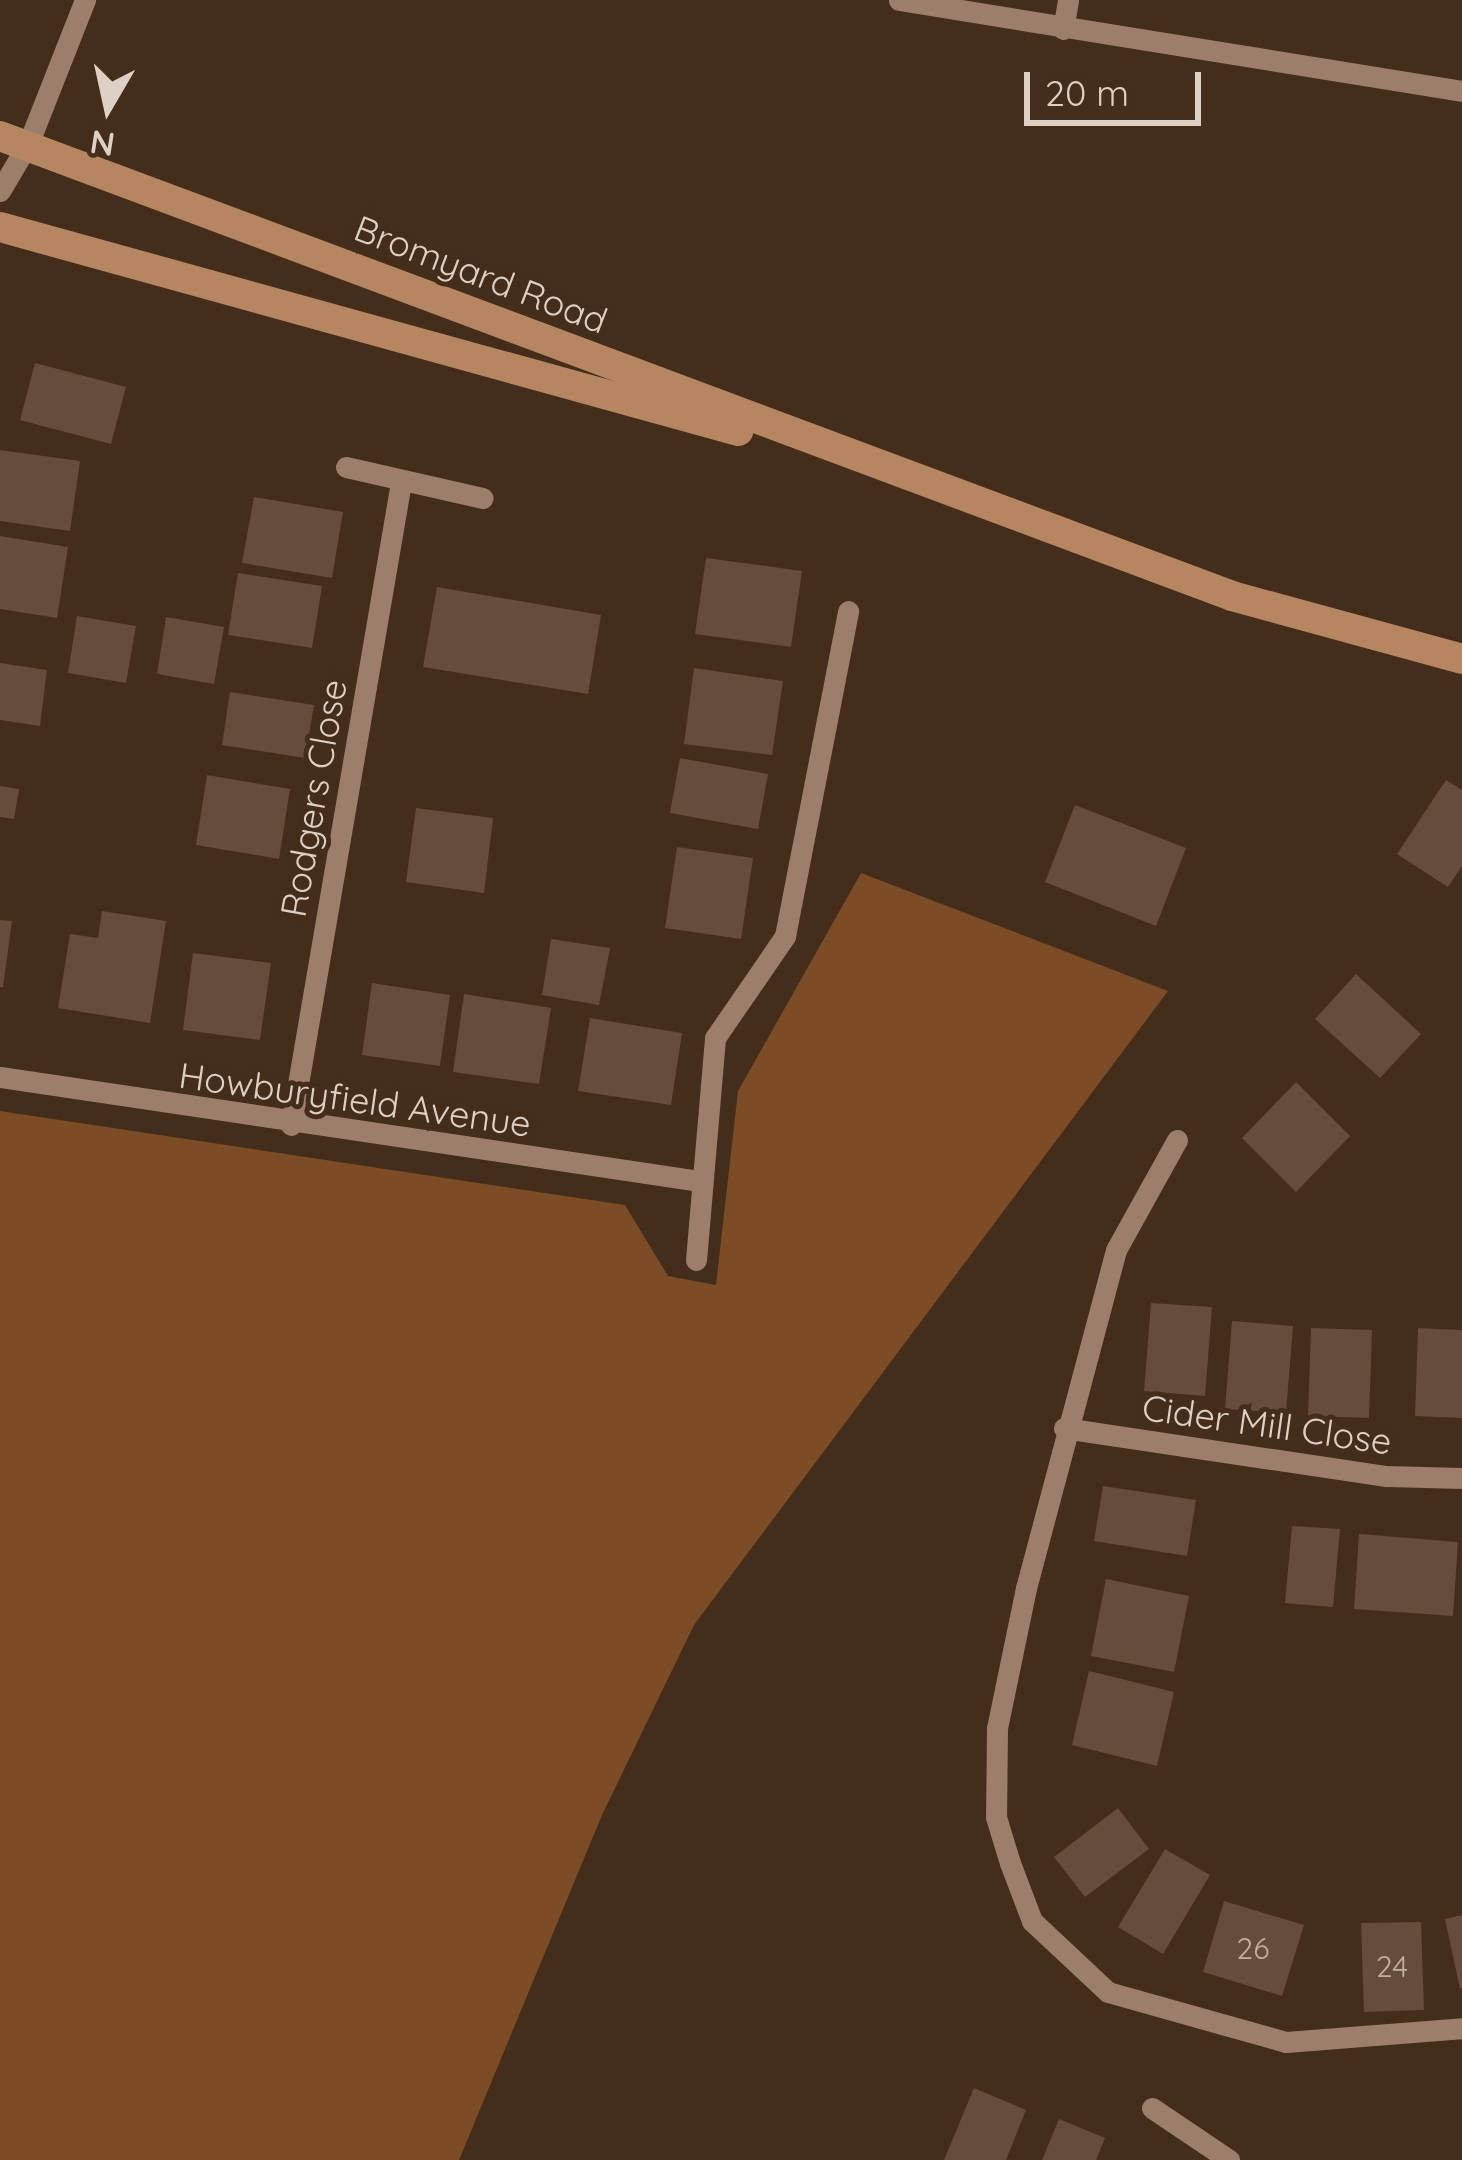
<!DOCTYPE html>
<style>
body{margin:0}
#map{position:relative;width:1462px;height:2160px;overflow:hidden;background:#442d1b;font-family:Quicksand,sans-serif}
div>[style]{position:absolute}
.green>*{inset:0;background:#7b4c26}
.building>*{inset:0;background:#664c3a}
.minor>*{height:21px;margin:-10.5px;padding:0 10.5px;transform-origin:10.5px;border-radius:10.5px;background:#9b7f6b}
.major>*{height:30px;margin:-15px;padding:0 15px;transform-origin:15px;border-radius:15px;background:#b68662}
span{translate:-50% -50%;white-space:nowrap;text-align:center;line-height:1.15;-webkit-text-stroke:10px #442d1b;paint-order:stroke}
.number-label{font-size:30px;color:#c1afa2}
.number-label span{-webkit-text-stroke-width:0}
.street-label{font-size:36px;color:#dfd0c5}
.north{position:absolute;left:48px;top:48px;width:120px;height:120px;-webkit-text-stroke:9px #442d1b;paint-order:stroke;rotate:189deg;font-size:33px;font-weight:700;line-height:48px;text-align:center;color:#dfd0c5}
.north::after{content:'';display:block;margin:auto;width:42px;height:54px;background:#dfd0c5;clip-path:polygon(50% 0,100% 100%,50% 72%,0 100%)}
.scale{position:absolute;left:1024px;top:72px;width:177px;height:54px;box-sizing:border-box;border:6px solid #dfd0c5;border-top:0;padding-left:15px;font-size:36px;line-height:42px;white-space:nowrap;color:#dfd0c5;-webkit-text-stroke:9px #442d1b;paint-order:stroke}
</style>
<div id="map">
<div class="green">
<i style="clip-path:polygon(861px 873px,1168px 991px,694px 1625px,602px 1815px,459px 2160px,0 2160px,0 1111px,625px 1205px,668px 1276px,716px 1285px,738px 1091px)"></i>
</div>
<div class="building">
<i style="clip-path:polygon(35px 363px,126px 387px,111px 444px,20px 420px)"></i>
<i style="clip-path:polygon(0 450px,80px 461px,70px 531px,0 521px)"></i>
<i style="clip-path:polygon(254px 497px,343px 512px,332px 578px,242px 563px)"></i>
<i style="clip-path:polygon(0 536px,68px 547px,57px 618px,0 609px)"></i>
<i style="clip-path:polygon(706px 558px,802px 571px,791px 647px,695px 634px)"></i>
<i style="clip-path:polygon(238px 573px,322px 586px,312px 648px,228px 635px)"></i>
<i style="clip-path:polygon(437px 587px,601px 615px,588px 694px,423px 667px)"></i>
<i style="clip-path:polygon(77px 616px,136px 626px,126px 683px,68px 673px)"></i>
<i style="clip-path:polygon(166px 617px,224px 627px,214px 684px,157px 674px)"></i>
<i style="clip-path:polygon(0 663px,47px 670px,40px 726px,0 720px)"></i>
<i style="clip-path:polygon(694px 668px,783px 681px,772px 755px,684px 744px)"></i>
<i style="clip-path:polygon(230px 692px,314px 705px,305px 758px,222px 745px)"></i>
<i style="clip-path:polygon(680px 758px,768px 774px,758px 829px,670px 813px)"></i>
<i style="clip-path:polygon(207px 775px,290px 789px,279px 859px,196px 845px)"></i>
<i style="clip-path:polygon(1446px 780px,1462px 790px,1462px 866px,1448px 887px,1397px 854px)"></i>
<i style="clip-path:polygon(0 786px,19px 789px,14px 819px,0 817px)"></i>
<i style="clip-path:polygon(1075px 805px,1186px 848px,1156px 926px,1045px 882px)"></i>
<i style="clip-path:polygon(416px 808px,493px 818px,484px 893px,406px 882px)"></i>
<i style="clip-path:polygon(677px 847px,753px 858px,741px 939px,665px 928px)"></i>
<i style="clip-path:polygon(102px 911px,166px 921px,150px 1023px,58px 1008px,70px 934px,98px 938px)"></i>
<i style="clip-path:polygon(0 920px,12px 921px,3px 987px,0 987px)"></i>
<i style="clip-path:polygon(551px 939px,610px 948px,599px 1005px,542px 995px)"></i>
<i style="clip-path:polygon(193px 953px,271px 963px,260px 1040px,183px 1030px)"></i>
<i style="clip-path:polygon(1356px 974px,1421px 1034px,1380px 1078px,1315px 1019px)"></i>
<i style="clip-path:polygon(372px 983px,450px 995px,440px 1066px,362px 1055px)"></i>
<i style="clip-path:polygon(464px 994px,551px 1008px,539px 1084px,453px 1072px)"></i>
<i style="clip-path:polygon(590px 1018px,682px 1033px,671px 1105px,578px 1091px)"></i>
<i style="clip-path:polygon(1296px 1082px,1350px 1136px,1296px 1192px,1242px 1138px)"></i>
<i style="clip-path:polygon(1151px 1303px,1212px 1307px,1205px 1396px,1144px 1391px)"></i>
<i style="clip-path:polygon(1232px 1321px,1293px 1326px,1286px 1413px,1225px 1409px)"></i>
<i style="clip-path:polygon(1311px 1328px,1372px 1330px,1369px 1418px,1308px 1416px)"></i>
<i style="clip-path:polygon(1418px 1328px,1462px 1330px,1462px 1418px,1415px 1416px)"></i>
<i style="clip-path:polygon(1103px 1486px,1196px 1500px,1187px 1556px,1094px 1541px)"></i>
<i style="clip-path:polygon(1292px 1526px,1340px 1529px,1333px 1607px,1285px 1603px)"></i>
<i style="clip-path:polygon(1359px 1534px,1458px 1542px,1453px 1616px,1354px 1609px)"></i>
<i style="clip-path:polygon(1106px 1579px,1189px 1596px,1174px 1672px,1091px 1656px)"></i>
<i style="clip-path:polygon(1089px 1671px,1174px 1692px,1157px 1766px,1072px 1745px)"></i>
<i style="clip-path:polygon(1118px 1808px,1149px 1849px,1085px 1897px,1054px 1857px)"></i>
<i style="clip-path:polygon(1165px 1849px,1210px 1875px,1163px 1954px,1118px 1927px)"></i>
<i style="clip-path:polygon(1224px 1901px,1304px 1925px,1282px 1996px,1203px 1972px)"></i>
<i style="clip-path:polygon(1462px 1915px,1462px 1988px,1460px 1989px,1445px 1919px)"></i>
<i style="clip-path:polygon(1421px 1922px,1424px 2010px,1364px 2012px,1361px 1923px)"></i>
<i style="clip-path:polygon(974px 2088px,1026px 2110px,1006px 2160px,944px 2160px)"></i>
<i style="clip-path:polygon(1059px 2119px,1105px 2138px,1096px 2160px,1042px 2160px)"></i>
</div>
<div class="minor">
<i style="left:899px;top:0;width:570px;rotate:9.18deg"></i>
<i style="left:1063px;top:29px;width:29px;rotate:-80deg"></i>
<i style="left:0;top:191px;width:57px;rotate:-59.4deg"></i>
<i style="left:29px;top:142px;width:153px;rotate:-68.5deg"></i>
<i style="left:346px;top:467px;width:140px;rotate:12.8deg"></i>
<i style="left:0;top:1077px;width:708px;rotate:8.45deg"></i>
<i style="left:291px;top:1125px;width:652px;rotate:-80.29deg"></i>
<i style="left:1177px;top:1140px;width:126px;rotate:119deg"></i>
<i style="left:1116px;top:1250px;width:350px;rotate:104.9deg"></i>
<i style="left:1026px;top:1588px;width:143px;rotate:101.7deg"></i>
<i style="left:997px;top:1728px;width:89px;rotate:90.6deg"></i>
<i style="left:996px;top:1817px;width:48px;rotate:73.1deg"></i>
<i style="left:1010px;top:1863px;width:62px;rotate:69.2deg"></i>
<i style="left:1032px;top:1921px;width:104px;rotate:43.1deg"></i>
<i style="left:1108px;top:1992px;width:185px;rotate:15.7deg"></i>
<i style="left:1286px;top:2042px;width:177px;rotate:-4.5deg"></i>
<i style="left:696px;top:1260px;width:223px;rotate:-85.1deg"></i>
<i style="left:715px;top:1038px;width:124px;rotate:-55.5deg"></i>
<i style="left:785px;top:936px;width:331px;rotate:-79deg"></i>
<i style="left:1064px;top:1428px;width:326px;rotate:8.5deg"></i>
<i style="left:1386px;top:1476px;width:76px;rotate:1.5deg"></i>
<i style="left:1152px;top:2108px;width:93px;rotate:34deg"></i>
</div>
<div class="major">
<i style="left:0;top:136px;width:1315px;rotate:20.47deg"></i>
<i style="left:1232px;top:596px;width:238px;rotate:15.3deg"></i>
<i style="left:0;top:227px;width:766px;rotate:15.45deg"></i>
</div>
<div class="number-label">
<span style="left:1253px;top:1948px">26</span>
<span style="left:1392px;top:1966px">24</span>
</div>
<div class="street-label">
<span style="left:481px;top:274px;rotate:21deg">Bromyard Road</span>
<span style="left:313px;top:798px;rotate:-80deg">Rodgers Close</span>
<span style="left:355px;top:1099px;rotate:8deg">Howburyfield Avenue</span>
<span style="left:1267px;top:1424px;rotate:8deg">Cider Mill Close</span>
</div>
<div class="north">N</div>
<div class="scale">20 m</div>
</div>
